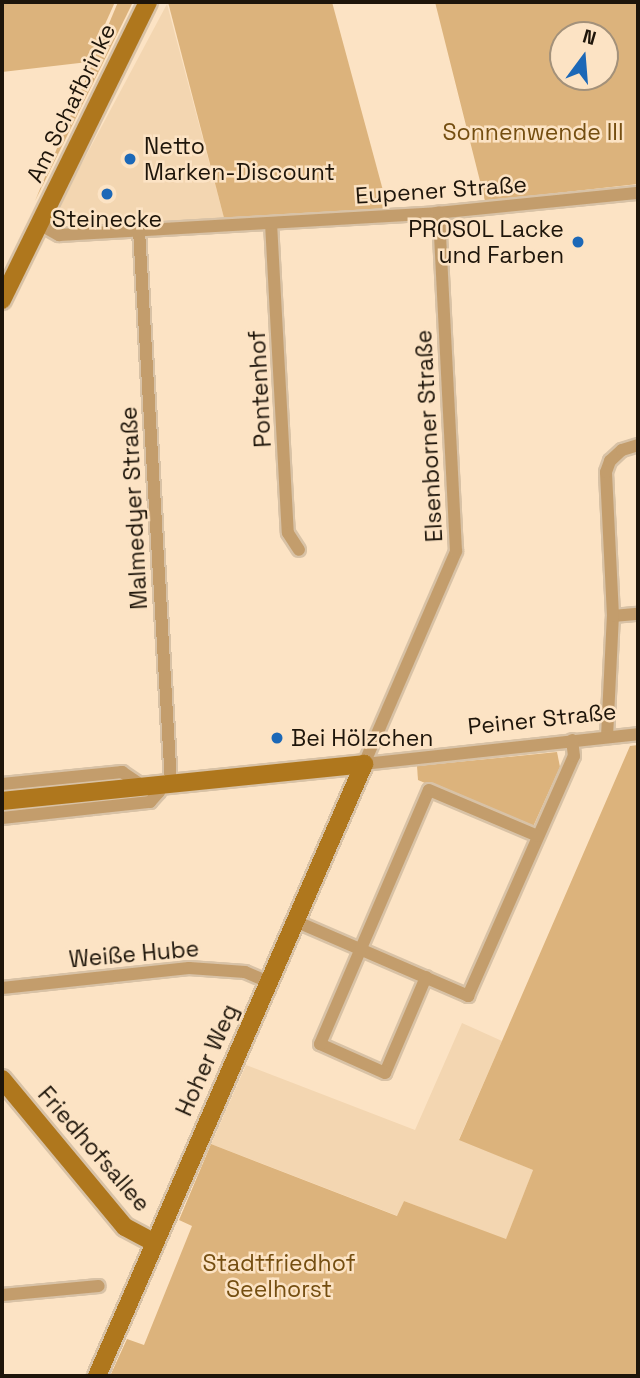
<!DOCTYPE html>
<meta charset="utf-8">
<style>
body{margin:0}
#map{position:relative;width:640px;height:1378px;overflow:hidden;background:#fce3c4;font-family:"Space Grotesk",sans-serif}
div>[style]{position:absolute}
.built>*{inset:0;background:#f3d6b1}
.green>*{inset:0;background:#dcb37c}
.roads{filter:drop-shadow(2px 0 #d8c2a6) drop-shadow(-2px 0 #d8c2a6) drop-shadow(0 2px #d8c2a6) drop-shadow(0 -2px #d8c2a6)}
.street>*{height:12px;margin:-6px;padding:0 6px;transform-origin:6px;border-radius:6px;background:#c39d6c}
.secondary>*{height:18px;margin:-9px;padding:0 9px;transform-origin:9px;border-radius:9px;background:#af771d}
.dots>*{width:19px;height:19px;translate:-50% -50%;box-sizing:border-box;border:4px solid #fce3c4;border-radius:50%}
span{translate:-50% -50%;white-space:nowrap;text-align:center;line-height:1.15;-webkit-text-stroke:5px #fce3c4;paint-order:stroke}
.street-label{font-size:23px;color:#1e150a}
.park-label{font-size:23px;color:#744e11}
.poi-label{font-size:23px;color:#1e150a}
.left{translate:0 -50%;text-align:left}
.right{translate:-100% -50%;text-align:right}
.frame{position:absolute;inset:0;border:4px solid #1e150a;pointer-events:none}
.north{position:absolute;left:549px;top:21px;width:70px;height:70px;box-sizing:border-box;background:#fce3c4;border:2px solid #a3917a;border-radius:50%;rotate:16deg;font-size:19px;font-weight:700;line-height:28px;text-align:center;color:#1e150a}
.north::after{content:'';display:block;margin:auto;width:24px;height:32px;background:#1c68b7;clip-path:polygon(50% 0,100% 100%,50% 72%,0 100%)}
</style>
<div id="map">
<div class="built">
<i style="clip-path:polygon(167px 4px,224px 218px,70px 227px,61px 221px,57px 210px)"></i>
<i style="clip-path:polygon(462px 1023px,502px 1041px,459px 1139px,533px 1170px,506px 1240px,404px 1201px,398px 1216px,211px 1144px,246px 1065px,415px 1130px)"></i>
</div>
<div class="green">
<i style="clip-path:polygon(2px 2px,115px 2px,88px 62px,2px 72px)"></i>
<i style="clip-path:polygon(118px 2px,133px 2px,35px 201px)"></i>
<i style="clip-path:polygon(168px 2px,332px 2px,388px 209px,224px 218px)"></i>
<i style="clip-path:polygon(evenodd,435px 2px,638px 2px,638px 184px,485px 201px,435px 2px,605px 35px,605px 77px,563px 77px,563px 35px,605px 35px)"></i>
<i style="clip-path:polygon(638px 745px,638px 1376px,110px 1376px,127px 1339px,144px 1345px,192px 1226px,179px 1220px,211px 1144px,397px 1216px,404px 1201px,506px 1239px,533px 1170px,459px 1140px,630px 746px)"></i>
<i style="clip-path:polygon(557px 752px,560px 767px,532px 829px,418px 780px,417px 766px)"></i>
</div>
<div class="roads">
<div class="street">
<i style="left:271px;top:223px;width:310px;rotate:86.9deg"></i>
<i style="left:288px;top:533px;width:20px;rotate:57deg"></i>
<i style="left:39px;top:224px;width:23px;rotate:29deg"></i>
<i style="left:59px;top:235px;width:378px;rotate:-3.3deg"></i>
<i style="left:436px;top:213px;width:203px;rotate:-5.7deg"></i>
<i style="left:139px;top:230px;width:554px;rotate:86.69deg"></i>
<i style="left:613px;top:616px;width:25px;rotate:-5deg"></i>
<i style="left:607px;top:737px;width:121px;rotate:-87.2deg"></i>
<i style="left:613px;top:616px;width:144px;rotate:-92.8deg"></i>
<i style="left:606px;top:472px;width:12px;rotate:-70deg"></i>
<i style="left:610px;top:461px;width:16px;rotate:-43deg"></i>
<i style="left:622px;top:450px;width:17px;rotate:-17deg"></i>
<i style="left:364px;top:764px;width:232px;rotate:-66.6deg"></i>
<i style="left:456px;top:551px;width:339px;rotate:-92.9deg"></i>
<i style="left:364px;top:764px;width:276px;rotate:-6.2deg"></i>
<i style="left:2px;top:784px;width:121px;rotate:-5.7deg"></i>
<i style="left:122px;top:772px;width:25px;rotate:34deg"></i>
<i style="left:2px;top:818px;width:149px;rotate:-6.2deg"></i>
<i style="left:150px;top:802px;width:13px;rotate:-48deg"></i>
<i style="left:159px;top:792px;width:8px;rotate:-97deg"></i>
<i style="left:295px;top:921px;width:189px;rotate:23.4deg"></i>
<i style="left:468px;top:996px;width:262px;rotate:-66.2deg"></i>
<i style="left:574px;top:756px;width:16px;rotate:-97deg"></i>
<i style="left:426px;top:977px;width:104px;rotate:113.1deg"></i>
<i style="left:385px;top:1073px;width:71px;rotate:-156deg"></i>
<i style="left:320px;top:1044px;width:276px;rotate:-66.8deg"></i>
<i style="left:429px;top:790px;width:118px;rotate:22.9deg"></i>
<i style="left:2px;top:988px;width:188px;rotate:-6.1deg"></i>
<i style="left:189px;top:968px;width:56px;rotate:4.1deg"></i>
<i style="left:245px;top:972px;width:25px;rotate:23deg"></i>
<i style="left:2px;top:1295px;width:97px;rotate:-5.3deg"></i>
</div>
<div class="secondary">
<i style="left:2px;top:300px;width:332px;rotate:-63.9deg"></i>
<i style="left:2px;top:801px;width:364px;rotate:-5.8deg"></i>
<i style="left:2px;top:1079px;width:192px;rotate:50.3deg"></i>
<i style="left:125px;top:1227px;width:34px;rotate:28deg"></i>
<i style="left:97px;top:1376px;width:668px;rotate:-66.43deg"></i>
</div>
</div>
<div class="dots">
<i style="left:130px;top:159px;background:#1c68b7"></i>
<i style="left:107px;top:194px;background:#1c68b7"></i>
<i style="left:578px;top:242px;background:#1c68b7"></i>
<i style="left:277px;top:738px;background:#1c68b7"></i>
</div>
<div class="street-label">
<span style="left:71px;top:103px;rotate:-64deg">Am Schafbrinke</span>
<span style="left:441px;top:190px;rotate:-4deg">Eupener Straße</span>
<span style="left:260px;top:389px;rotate:-93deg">Pontenhof</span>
<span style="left:429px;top:436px;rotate:-93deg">Elsenborner Straße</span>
<span style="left:134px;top:508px;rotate:-93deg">Malmedyer Straße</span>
<span style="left:542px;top:719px;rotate:-6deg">Peiner Straße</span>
<span style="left:134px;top:954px;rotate:-5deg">Weiße Hube</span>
<span style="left:207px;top:1060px;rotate:-66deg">Hoher Weg</span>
<span style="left:94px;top:1149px;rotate:49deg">Friedhofsallee</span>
</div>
<div class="park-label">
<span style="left:533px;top:132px">Sonnenwende III</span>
<span style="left:279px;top:1276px">Stadtfriedhof<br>Seelhorst</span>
</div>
<div class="poi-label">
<span class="left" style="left:144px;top:159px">Netto<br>Marken-Discount</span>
<span style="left:107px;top:219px">Steinecke</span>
<span class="right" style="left:564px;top:242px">PROSOL Lacke<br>und Farben</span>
<span class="left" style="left:291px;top:738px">Bei Hölzchen</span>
</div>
<div class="frame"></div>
<div class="north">N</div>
</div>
